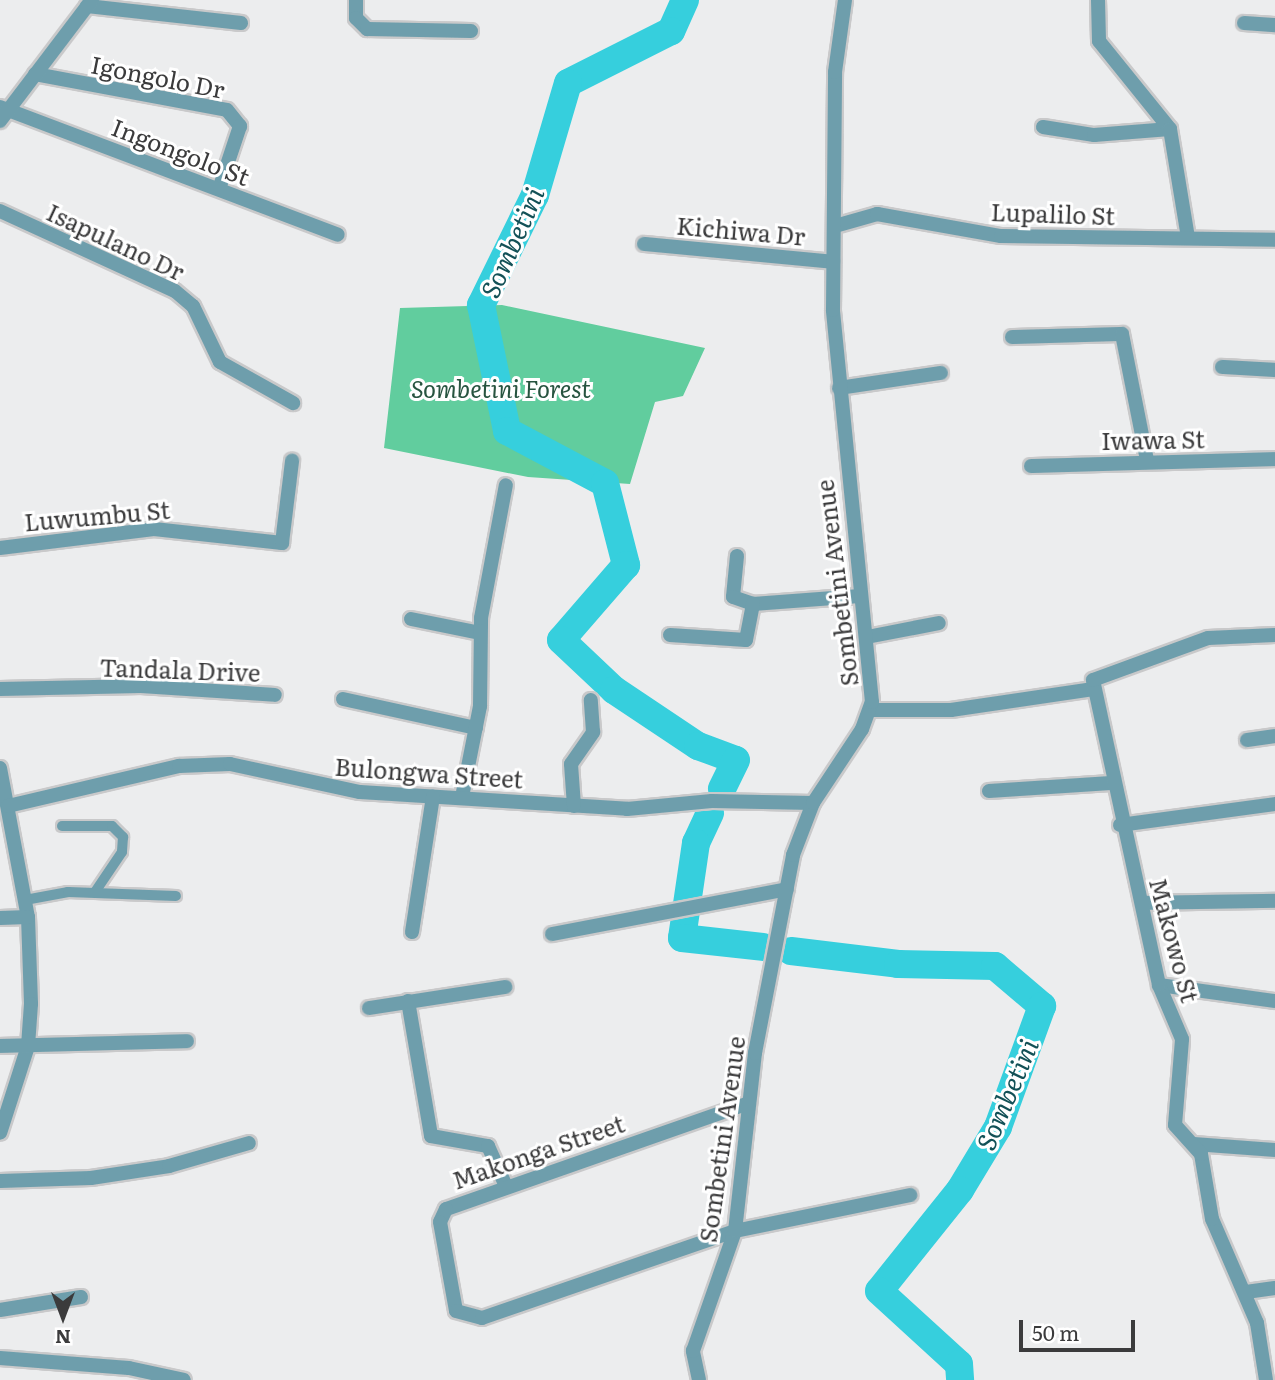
<!DOCTYPE html>
<style>
body{margin:0}
#map{position:relative;width:1275px;height:1380px;overflow:hidden;background:#ecedee;font-family:Literata,serif}
div>[style]{position:absolute}
.forest>*{inset:0;background:#61cd9e}
.river>*{height:28px;margin:-14px;padding:0 14px;transform-origin:14px;border-radius:14px;background:#36cfdd}
.roads{filter:drop-shadow(2px 0 #c9c9ca) drop-shadow(-2px 0 #c9c9ca) drop-shadow(0 2px #c9c9ca) drop-shadow(0 -2px #c9c9ca)}
.service>*{height:10px;margin:-5px;padding:0 5px;transform-origin:5px;border-radius:5px;background:#6e9eac}
.minor>*{height:14px;margin:-7px;padding:0 7px;transform-origin:7px;border-radius:7px;background:#6e9eac}
span{translate:-50% -50%;white-space:nowrap;text-align:center;line-height:1.15;-webkit-text-stroke:6px #fff;paint-order:stroke}
.street-label{font-size:24px;color:#3b3b3c}
.park-label{font-size:24px;color:#275440;font-style:italic}
.water-label{font-size:26px;color:#135157;font-style:italic}
.north{position:absolute;left:28px;top:1282px;width:70px;height:70px;-webkit-text-stroke:5px #fff;paint-order:stroke;rotate:180deg;font-size:19px;font-weight:700;line-height:28px;text-align:center;color:#3b3b3c}
.north::after{content:'';display:block;margin:auto;width:24px;height:32px;background:#3b3b3c;clip-path:polygon(50% 0,100% 100%,50% 72%,0 100%)}
.scale{position:absolute;left:1019px;top:1320px;width:116px;height:32px;box-sizing:border-box;border:4px solid #3b3b3c;border-top:0;padding-left:9px;font-size:21px;line-height:24px;white-space:nowrap;color:#3b3b3c;-webkit-text-stroke:5px #fff;paint-order:stroke}
</style>
<div id="map">
<div class="forest">
<i style="clip-path:polygon(502px 305px,705px 348px,683px 396px,655px 402px,630px 484px,528px 477px,384px 448px,400px 308px)"></i>
</div>
<div class="river">
<i style="left:685px;top:0;width:34px;rotate:114deg"></i>
<i style="left:671px;top:31px;width:115px;rotate:153.2deg"></i>
<i style="left:568px;top:83px;width:117px;rotate:106.4deg"></i>
<i style="left:535px;top:195px;width:123px;rotate:116.1deg"></i>
<i style="left:481px;top:305px;width:129px;rotate:78.3deg"></i>
<i style="left:507px;top:431px;width:111px;rotate:28deg"></i>
<i style="left:605px;top:483px;width:85px;rotate:75.6deg"></i>
<i style="left:626px;top:565px;width:99px;rotate:130.9deg"></i>
<i style="left:561px;top:640px;width:73px;rotate:43.3deg"></i>
<i style="left:614px;top:690px;width:101px;rotate:33.7deg"></i>
<i style="left:698px;top:746px;width:40px;rotate:20.2deg"></i>
<i style="left:736px;top:760px;width:32px;rotate:116deg"></i>
<i style="left:710px;top:813px;width:33px;rotate:115deg"></i>
<i style="left:696px;top:843px;width:96px;rotate:98.4deg"></i>
<i style="left:682px;top:938px;width:81px;rotate:6.3deg"></i>
<i style="left:791px;top:951px;width:108px;rotate:6.9deg"></i>
<i style="left:898px;top:964px;width:97px;rotate:1.2deg"></i>
<i style="left:995px;top:966px;width:62px;rotate:40.4deg"></i>
<i style="left:1042px;top:1006px;width:129px;rotate:110deg"></i>
<i style="left:998px;top:1127px;width:74px;rotate:121.1deg"></i>
<i style="left:960px;top:1190px;width:129px;rotate:128.7deg"></i>
<i style="left:879px;top:1291px;width:108px;rotate:42.4deg"></i>
<i style="left:959px;top:1364px;width:16px;rotate:86deg"></i>
</div>
<div class="roads">
<div class="service">
<i style="left:62px;top:826px;width:50px"></i>
<i style="left:112px;top:826px;width:16px;rotate:45deg"></i>
<i style="left:123px;top:837px;width:15px;rotate:94deg"></i>
<i style="left:122px;top:852px;width:48px;rotate:124deg"></i>
<i style="left:25px;top:900px;width:44px;rotate:-10.5deg"></i>
<i style="left:68px;top:892px;width:108px;rotate:2.1deg"></i>
</div>
<div class="minor">
<i style="left:356px;top:0;width:18px;rotate:90deg"></i>
<i style="left:356px;top:18px;width:16px;rotate:45deg"></i>
<i style="left:367px;top:29px;width:104px;rotate:1.1deg"></i>
<i style="left:87px;top:6px;width:155px;rotate:6.3deg"></i>
<i style="left:1244px;top:23px;width:31px;rotate:4deg"></i>
<i style="left:35px;top:74px;width:195px;rotate:10.6deg"></i>
<i style="left:227px;top:110px;width:21px;rotate:51deg"></i>
<i style="left:240px;top:126px;width:66px;rotate:108.4deg"></i>
<i style="left:0;top:107px;width:361px;rotate:20.7deg"></i>
<i style="left:0;top:121px;width:152px;rotate:-52.8deg"></i>
<i style="left:1043px;top:127px;width:52px;rotate:8.9deg"></i>
<i style="left:1094px;top:135px;width:76px;rotate:-4.5deg"></i>
<i style="left:1170px;top:129px;width:113px;rotate:-128.9deg"></i>
<i style="left:1099px;top:41px;width:41px;rotate:-91.4deg"></i>
<i style="left:1170px;top:129px;width:110px;rotate:80.6deg"></i>
<i style="left:0;top:211px;width:192px;rotate:24.6deg"></i>
<i style="left:175px;top:291px;width:23px;rotate:40deg"></i>
<i style="left:193px;top:306px;width:62px;rotate:64.3deg"></i>
<i style="left:220px;top:362px;width:84px;rotate:29.3deg"></i>
<i style="left:835px;top:226px;width:44px;rotate:-15.9deg"></i>
<i style="left:877px;top:214px;width:126px;rotate:10.1deg"></i>
<i style="left:1001px;top:236px;width:274px;rotate:0.8deg"></i>
<i style="left:644px;top:244px;width:190px;rotate:5.4deg"></i>
<i style="left:1012px;top:337px;width:110px;rotate:-1.6deg"></i>
<i style="left:1122px;top:334px;width:128px;rotate:78.8deg"></i>
<i style="left:1222px;top:367px;width:53px;rotate:3.2deg"></i>
<i style="left:839px;top:388px;width:103px;rotate:-8.4deg"></i>
<i style="left:1031px;top:466px;width:244px;rotate:-1.6deg"></i>
<i style="left:0;top:548px;width:155px;rotate:-7deg"></i>
<i style="left:154px;top:529px;width:129px;rotate:6.2deg"></i>
<i style="left:282px;top:543px;width:83px;rotate:-83deg"></i>
<i style="left:737px;top:556px;width:41px;rotate:95.6deg"></i>
<i style="left:733px;top:597px;width:21px;rotate:19deg"></i>
<i style="left:753px;top:604px;width:107px;rotate:-4.3deg"></i>
<i style="left:411px;top:619px;width:70px;rotate:11.5deg"></i>
<i style="left:670px;top:635px;width:76px;rotate:3.8deg"></i>
<i style="left:746px;top:640px;width:37px;rotate:-79deg"></i>
<i style="left:867px;top:637px;width:73px;rotate:-11deg"></i>
<i style="left:0;top:689px;width:141px;rotate:-1.2deg"></i>
<i style="left:141px;top:686px;width:134px;rotate:3.8deg"></i>
<i style="left:343px;top:699px;width:136px;rotate:12.3deg"></i>
<i style="left:871px;top:710px;width:80px"></i>
<i style="left:951px;top:710px;width:144px;rotate:-8.4deg"></i>
<i style="left:1247px;top:740px;width:28px;rotate:-8deg"></i>
<i style="left:0;top:768px;width:152px;rotate:79.4deg"></i>
<i style="left:28px;top:917px;width:87px;rotate:88deg"></i>
<i style="left:31px;top:1004px;width:42px;rotate:94.1deg"></i>
<i style="left:28px;top:1046px;width:91px;rotate:107.8deg"></i>
<i style="left:989px;top:791px;width:122px;rotate:-3.8deg"></i>
<i style="left:462px;top:797px;width:93px;rotate:-78.8deg"></i>
<i style="left:480px;top:706px;width:88px;rotate:-89.3deg"></i>
<i style="left:481px;top:618px;width:135px;rotate:-79.4deg"></i>
<i style="left:8px;top:806px;width:176px;rotate:-13.2deg"></i>
<i style="left:179px;top:766px;width:51px;rotate:-2.2deg"></i>
<i style="left:230px;top:764px;width:133px;rotate:12.2deg"></i>
<i style="left:360px;top:792px;width:268px;rotate:3.6deg"></i>
<i style="left:627px;top:809px;width:85px;rotate:-5.4deg"></i>
<i style="left:712px;top:801px;width:101px;rotate:1.1deg"></i>
<i style="left:574px;top:806px;width:42px;rotate:-94.1deg"></i>
<i style="left:571px;top:764px;width:39px;rotate:-55deg"></i>
<i style="left:593px;top:732px;width:32px;rotate:-94deg"></i>
<i style="left:1120px;top:825px;width:156px;rotate:-7.7deg"></i>
<i style="left:1142px;top:903px;width:133px;rotate:-0.9deg"></i>
<i style="left:0;top:918px;width:28px;rotate:-2deg"></i>
<i style="left:412px;top:932px;width:137px;rotate:-81.2deg"></i>
<i style="left:552px;top:934px;width:239px;rotate:-10.8deg"></i>
<i style="left:1159px;top:985px;width:117px;rotate:7.9deg"></i>
<i style="left:408px;top:1001px;width:137px;rotate:80.3deg"></i>
<i style="left:431px;top:1136px;width:58px;rotate:10deg"></i>
<i style="left:488px;top:1146px;width:42px;rotate:65.9deg"></i>
<i style="left:369px;top:1008px;width:138px;rotate:-8.8deg"></i>
<i style="left:0;top:1046px;width:187px;rotate:-1.5deg"></i>
<i style="left:749px;top:1103px;width:321px;rotate:160.7deg"></i>
<i style="left:446px;top:1209px;width:14px;rotate:115deg"></i>
<i style="left:440px;top:1222px;width:90px;rotate:79.8deg"></i>
<i style="left:456px;top:1311px;width:27px;rotate:15deg"></i>
<i style="left:482px;top:1318px;width:268px;rotate:-19deg"></i>
<i style="left:735px;top:1231px;width:179px;rotate:-11.6deg"></i>
<i style="left:1194px;top:1144px;width:81px;rotate:4.2deg"></i>
<i style="left:0;top:1181px;width:91px;rotate:-1.9deg"></i>
<i style="left:91px;top:1178px;width:79px;rotate:-8.7deg"></i>
<i style="left:169px;top:1166px;width:83px;rotate:-16deg"></i>
<i style="left:1246px;top:1292px;width:29px;rotate:-8deg"></i>
<i style="left:0;top:1310px;width:82px;rotate:-9.1deg"></i>
<i style="left:0;top:1358px;width:129px;rotate:4.4deg"></i>
<i style="left:129px;top:1368px;width:56px;rotate:12.3deg"></i>
<i style="left:699px;top:1380px;width:30px;rotate:-102deg"></i>
<i style="left:693px;top:1351px;width:127px;rotate:-70.7deg"></i>
<i style="left:735px;top:1231px;width:179px;rotate:-83.6deg"></i>
<i style="left:755px;top:1053px;width:202px;rotate:-79.1deg"></i>
<i style="left:793px;top:855px;width:56px;rotate:-69deg"></i>
<i style="left:813px;top:803px;width:89px;rotate:-56.5deg"></i>
<i style="left:862px;top:729px;width:29px;rotate:-70deg"></i>
<i style="left:872px;top:702px;width:394px;rotate:-95.7deg"></i>
<i style="left:833px;top:310px;width:238px;rotate:-89.5deg"></i>
<i style="left:835px;top:72px;width:73px;rotate:-82.1deg"></i>
<i style="left:1266px;top:1380px;width:58px;rotate:-99deg"></i>
<i style="left:1257px;top:1323px;width:113px;rotate:-113.4deg"></i>
<i style="left:1212px;top:1219px;width:66px;rotate:-99.6deg"></i>
<i style="left:1201px;top:1154px;width:39px;rotate:-132deg"></i>
<i style="left:1175px;top:1125px;width:86px;rotate:-85.3deg"></i>
<i style="left:1182px;top:1039px;width:59px;rotate:-113.1deg"></i>
<i style="left:1159px;top:985px;width:312px;rotate:-102.2deg"></i>
<i style="left:1093px;top:680px;width:122px;rotate:-20.1deg"></i>
<i style="left:1208px;top:638px;width:67px;rotate:-2.6deg"></i>
</div>
</div>
<div class="street-label">
<span style="left:158px;top:76px;rotate:11deg">Igongolo Dr</span>
<span style="left:181px;top:151px;rotate:21deg">Ingongolo St</span>
<span style="left:1053px;top:213px;rotate:2deg">Lupalilo St</span>
<span style="left:741px;top:230px;rotate:5deg">Kichiwa Dr</span>
<span style="left:116px;top:241px;rotate:25deg">Isapulano Dr</span>
<span style="left:1153px;top:439px;rotate:-1deg">Iwawa St</span>
<span style="left:97px;top:515px;rotate:-5deg">Luwumbu St</span>
<span style="left:836px;top:583px;rotate:-97deg">Sombetini Avenue</span>
<span style="left:180px;top:669px;rotate:2deg">Tandala Drive</span>
<span style="left:429px;top:772px;rotate:4deg">Bulongwa Street</span>
<span style="left:1175px;top:940px;rotate:75deg">Makowo St</span>
<span style="left:721px;top:1139px;rotate:-82deg">Sombetini Avenue</span>
<span style="left:538px;top:1151px;rotate:-19deg">Makonga Street</span>
</div>
<div class="park-label">
<span style="left:501px;top:388px">Sombetini Forest</span>
</div>
<div class="water-label">
<span style="left:511px;top:242px;rotate:-66deg">Sombetini</span>
<span style="left:1006px;top:1094px;rotate:-67deg">Sombetini</span>
</div>
<div class="north">N</div>
<div class="scale">50 m</div>
</div>
